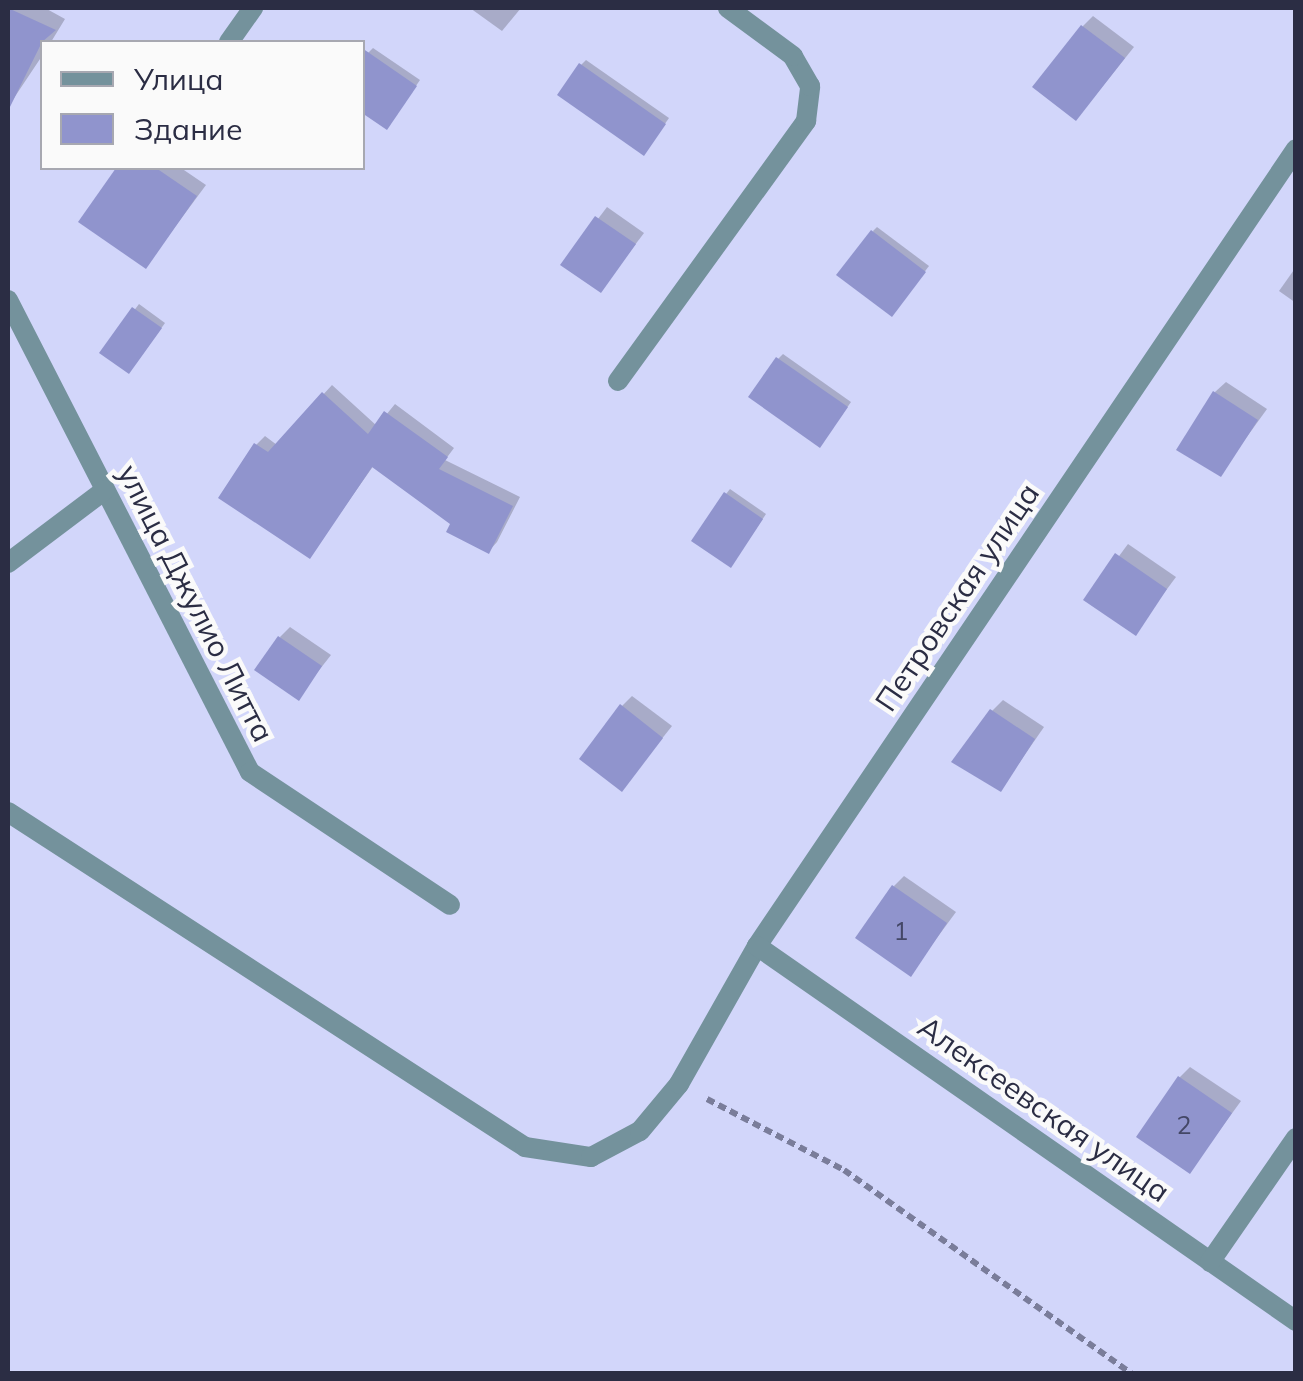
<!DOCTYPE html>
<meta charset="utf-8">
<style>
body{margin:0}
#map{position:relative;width:1303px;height:1381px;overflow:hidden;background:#d2d6fa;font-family:Mulish,sans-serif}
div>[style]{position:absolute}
.shadow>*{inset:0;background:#0003}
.building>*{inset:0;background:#9094cd}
.path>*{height:6px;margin-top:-3px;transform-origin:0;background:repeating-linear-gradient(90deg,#7a7d9a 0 8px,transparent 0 13px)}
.service>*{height:20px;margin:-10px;padding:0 10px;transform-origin:10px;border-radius:10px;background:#74929c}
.minor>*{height:20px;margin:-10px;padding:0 10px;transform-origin:10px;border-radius:10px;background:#74929c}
span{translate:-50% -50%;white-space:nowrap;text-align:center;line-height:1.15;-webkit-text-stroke:9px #fafafa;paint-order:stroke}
.number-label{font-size:25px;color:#444766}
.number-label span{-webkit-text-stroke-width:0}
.street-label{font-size:30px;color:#2b2d44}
.frame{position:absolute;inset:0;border:10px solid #2b2d44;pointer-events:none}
.legend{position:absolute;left:40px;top:40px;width:325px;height:130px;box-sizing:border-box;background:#fafafa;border:2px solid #a7a8b1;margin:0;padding:12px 18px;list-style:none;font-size:30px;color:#2b2d44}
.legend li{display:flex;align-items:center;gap:20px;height:50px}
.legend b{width:50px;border:2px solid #a7a8b1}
</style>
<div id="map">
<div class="shadow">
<i style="clip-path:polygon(12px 8px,45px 8px,65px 19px,51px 42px,42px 42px,42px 56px,10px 104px)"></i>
<i style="clip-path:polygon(470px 8px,521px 8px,502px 31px)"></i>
<i style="clip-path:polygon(1093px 16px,1134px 47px,1086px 107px,1083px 26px)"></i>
<i style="clip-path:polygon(373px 48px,420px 80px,391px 122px,368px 53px)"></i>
<i style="clip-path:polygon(586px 60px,669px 118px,648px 148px,581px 65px)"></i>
<i style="clip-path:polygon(119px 168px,181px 168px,206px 185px,146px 266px,81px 221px)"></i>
<i style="clip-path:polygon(607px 207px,644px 233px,601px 290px,564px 264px)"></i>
<i style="clip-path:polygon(877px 227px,929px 266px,896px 309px,873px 231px)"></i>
<i style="clip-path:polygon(1296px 267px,1296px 303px,1279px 291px)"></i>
<i style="clip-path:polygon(139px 304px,165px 323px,134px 366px,103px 352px)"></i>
<i style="clip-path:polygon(783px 354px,851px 402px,824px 440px,778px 359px)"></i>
<i style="clip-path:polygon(1226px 382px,1267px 409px,1220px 474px,1215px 392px)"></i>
<i style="clip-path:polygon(332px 385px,377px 426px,395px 404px,454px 448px,445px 460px,520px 497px,497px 542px,489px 551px,374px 465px,310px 556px,256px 445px,265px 436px,277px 445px)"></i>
<i style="clip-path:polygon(730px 489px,766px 514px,735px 560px,726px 494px)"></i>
<i style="clip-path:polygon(1128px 544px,1176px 577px,1135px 632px,1087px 599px)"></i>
<i style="clip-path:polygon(290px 627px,331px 655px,298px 697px,280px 637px)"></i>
<i style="clip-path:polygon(632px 696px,672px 726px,622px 789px,622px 706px)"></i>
<i style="clip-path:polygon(1003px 700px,1044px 727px,1001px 789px,992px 711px)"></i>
<i style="clip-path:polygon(904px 876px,956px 912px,911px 973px,894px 886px)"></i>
<i style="clip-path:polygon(1190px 1067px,1241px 1101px,1190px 1171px,1179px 1078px)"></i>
</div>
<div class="building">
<i style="clip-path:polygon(8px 8px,56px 30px,42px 42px,8px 111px)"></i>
<i style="clip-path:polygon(1081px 25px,1125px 58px,1076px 121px,1032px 87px)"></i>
<i style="clip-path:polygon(362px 48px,417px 86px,387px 130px,362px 113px)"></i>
<i style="clip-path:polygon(579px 63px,666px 124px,644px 156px,557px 95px)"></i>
<i style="clip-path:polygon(116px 168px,156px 168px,197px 196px,146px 269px,78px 222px)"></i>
<i style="clip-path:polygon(595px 216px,636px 244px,601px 293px,560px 265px)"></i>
<i style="clip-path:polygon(871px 230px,926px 272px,892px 317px,836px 275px)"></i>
<i style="clip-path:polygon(132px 307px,162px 328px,129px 374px,99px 353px)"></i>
<i style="clip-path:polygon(776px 357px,848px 407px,820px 448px,748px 397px)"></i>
<i style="clip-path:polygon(1213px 391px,1258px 420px,1221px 477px,1176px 450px)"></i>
<i style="clip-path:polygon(322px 392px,368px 434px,384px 411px,448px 457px,439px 469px,513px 506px,489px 554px,446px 532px,450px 524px,372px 467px,310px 559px,218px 498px,254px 443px,268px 452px)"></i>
<i style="clip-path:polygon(724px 492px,763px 519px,731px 568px,691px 541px)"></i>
<i style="clip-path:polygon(1115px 553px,1167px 589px,1136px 636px,1083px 600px)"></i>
<i style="clip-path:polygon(278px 636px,322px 666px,299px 701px,254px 670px)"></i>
<i style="clip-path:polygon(620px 704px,663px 738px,622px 792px,579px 759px)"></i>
<i style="clip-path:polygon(990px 709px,1035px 739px,1001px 792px,951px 762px)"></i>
<i style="clip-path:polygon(892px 885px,947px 923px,911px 977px,855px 938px)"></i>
<i style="clip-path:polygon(1178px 1076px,1232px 1113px,1190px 1174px,1136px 1137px)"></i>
</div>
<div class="path">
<i style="left:707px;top:1099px;width:154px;rotate:27.4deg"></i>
<i style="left:844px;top:1170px;width:353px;rotate:35.3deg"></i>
</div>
<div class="service">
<i style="left:229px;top:42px;width:42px;rotate:-54.8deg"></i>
<i style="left:618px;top:381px;width:321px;rotate:-54.1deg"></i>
<i style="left:806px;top:121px;width:35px;rotate:-83deg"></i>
<i style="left:810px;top:86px;width:34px;rotate:-120deg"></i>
<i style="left:793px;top:56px;width:81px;rotate:-143.6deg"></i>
</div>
<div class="minor">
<i style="left:8px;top:300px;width:530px;rotate:62.86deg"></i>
<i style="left:250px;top:772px;width:240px;rotate:33.6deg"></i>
<i style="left:8px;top:563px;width:121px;rotate:-37deg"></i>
<i style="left:8px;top:812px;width:616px;rotate:32.94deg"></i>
<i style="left:525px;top:1147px;width:67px;rotate:8.6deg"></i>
<i style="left:591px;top:1157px;width:55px;rotate:-28deg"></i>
<i style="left:640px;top:1131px;width:61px;rotate:-50.3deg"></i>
<i style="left:679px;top:1084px;width:159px;rotate:-60.5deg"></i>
<i style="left:757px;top:946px;width:962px;rotate:-55.93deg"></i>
<i style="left:757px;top:946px;width:657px;rotate:34.83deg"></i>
<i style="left:1210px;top:1262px;width:151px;rotate:-55.3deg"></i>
</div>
<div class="number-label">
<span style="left:901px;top:931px">1</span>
<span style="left:1184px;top:1125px">2</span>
</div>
<div class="street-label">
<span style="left:957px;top:597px;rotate:-56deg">Петровская улица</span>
<span style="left:196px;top:603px;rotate:63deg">улица Джулио Литта</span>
<span style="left:1044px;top:1109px;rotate:35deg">Алексеевская улица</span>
</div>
<div class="frame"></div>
<ul class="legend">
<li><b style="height:12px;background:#74929c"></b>Улица</li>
<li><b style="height:28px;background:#9094cd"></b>Здание</li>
</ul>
</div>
